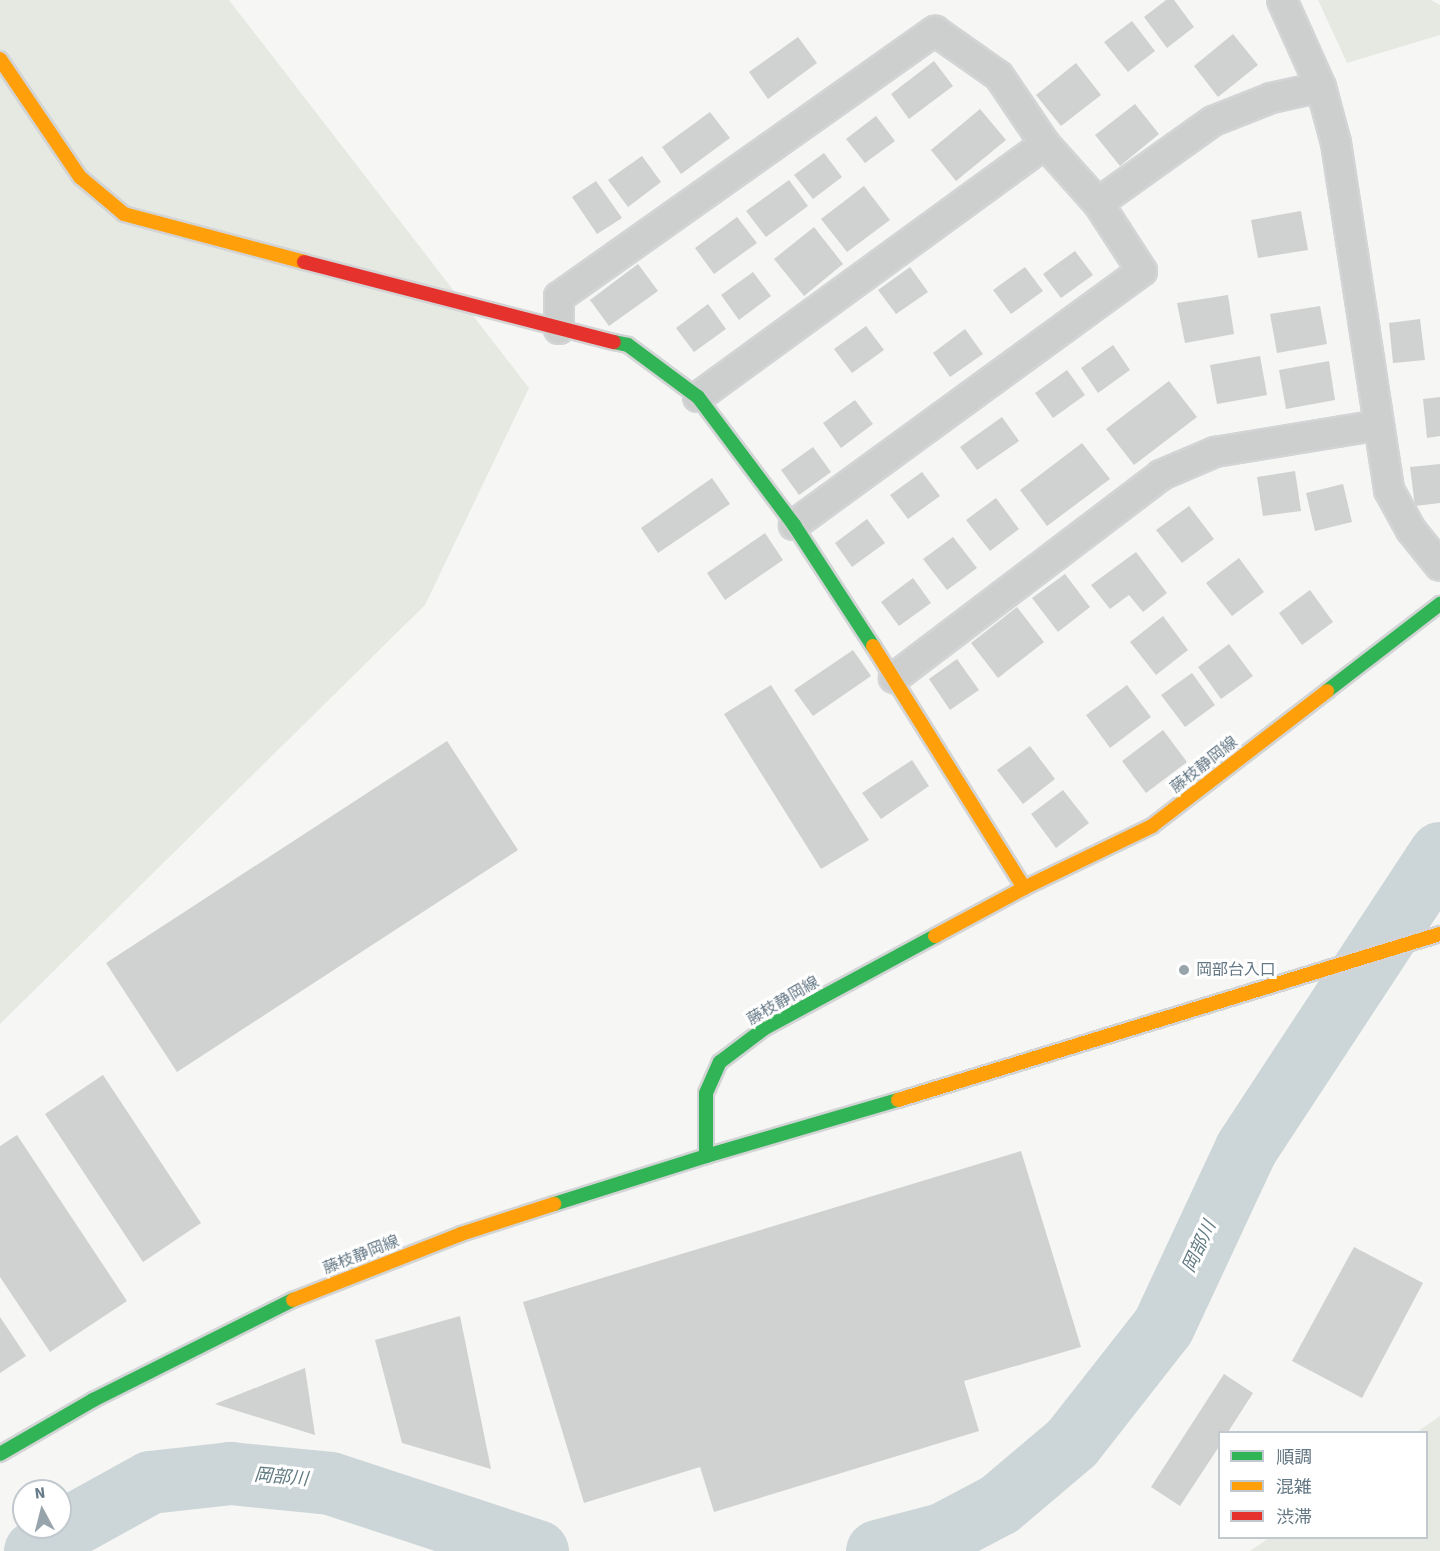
<!DOCTYPE html>
<meta charset="utf-8">
<style>
body{margin:0}
#map{position:relative;width:1440px;height:1551px;overflow:hidden;background:#f6f6f4;font-family:"Source Sans 3","Noto Sans JP",sans-serif}
div>[style]{position:absolute}
.green>*{inset:0;background:#e6e9e2}
.river>*{height:63px;margin:-31.5px;padding:0 31.5px;transform-origin:31.5px;border-radius:31.5px;background:#ccd5d7}
.building>*{inset:0;background:#d0d1d1}
.roads{filter:drop-shadow(2px 0 #d3d4d5) drop-shadow(-2px 0 #d3d4d5) drop-shadow(0 2px #d3d4d5) drop-shadow(0 -2px #d3d4d5)}
.street>*{height:28px;margin:-14px;padding:0 14px;transform-origin:14px;border-radius:14px;background:#cdcfcf}
.fast>*{height:14px;margin:-7px;padding:0 7px;transform-origin:7px;border-radius:7px;background:#30b455}
.slow>*{height:14px;margin:-7px;padding:0 7px;transform-origin:7px;border-radius:7px;background:#ff9f0a}
.jam>*{height:14px;margin:-7px;padding:0 7px;transform-origin:7px;border-radius:7px;background:#e5322d}
.dots>*{width:16px;height:16px;translate:-50% -50%;box-sizing:border-box;border:3px solid #fff;border-radius:50%}
span{translate:-50% -50%;white-space:nowrap;text-align:center;line-height:1.15;-webkit-text-stroke:6px #fff;paint-order:stroke}
.street-label{font-size:16px;color:#657885}
.poi-label{font-size:16px;color:#657885}
.left{translate:0 -50%;text-align:left}
.water-label{font-size:18px;color:#617a81;font-style:italic}
.legend{position:absolute;left:1218px;top:1431px;width:210px;height:108px;box-sizing:border-box;background:#fff;border:2px solid #c1c9ce;margin:0;padding:8px 10px;list-style:none;font-size:18px;color:#657885}
.legend li{display:flex;align-items:center;gap:12px;height:30px}
.legend b{width:30px;border:2px solid #c1c9ce}
.north{position:absolute;left:12px;top:1479px;width:60px;height:60px;box-sizing:border-box;background:#fff;border:2px solid #c1c9ce;border-radius:50%;rotate:353deg;font-size:16px;font-weight:700;line-height:24px;text-align:center;color:#657885}
.north::after{content:'';display:block;margin:auto;width:21px;height:27px;background:#98a4ac;clip-path:polygon(50% 0,100% 100%,50% 72%,0 100%)}
</style>
<div id="map">
<div class="green">
<i style="clip-path:polygon(0 0,229px 0,529px 388px,425px 605px,0 1024px)"></i>
<i style="clip-path:polygon(1318px 0,1431px 0,1440px 5px,1440px 35px,1347px 63px)"></i>
<i style="clip-path:polygon(1440px 1416px,1440px 1551px,1250px 1551px,1269px 1538px,1426px 1538px,1426px 1432px,1417px 1432px)"></i>
</div>
<div class="river">
<i style="left:35px;top:1551px;width:45px;rotate:-35.1deg"></i>
<i style="left:72px;top:1525px;width:89px;rotate:-28.9deg"></i>
<i style="left:150px;top:1482px;width:81px;rotate:-6.4deg"></i>
<i style="left:230px;top:1473px;width:100px;rotate:5.7deg"></i>
<i style="left:330px;top:1483px;width:218px;rotate:18.2deg"></i>
<i style="left:877px;top:1551px;width:67px;rotate:-14.7deg"></i>
<i style="left:942px;top:1534px;width:64px;rotate:-27.8deg"></i>
<i style="left:999px;top:1504px;width:96px;rotate:-40.3deg"></i>
<i style="left:1072px;top:1442px;width:147px;rotate:-51.9deg"></i>
<i style="left:1163px;top:1326px;width:196px;rotate:-65deg"></i>
<i style="left:1246px;top:1148px;width:353px;rotate:-56.7deg"></i>
</div>
<div class="building">
<i style="clip-path:polygon(1166px 0,1174px 0,1194px 27px,1167px 48px,1144px 17px)"></i>
<i style="clip-path:polygon(1132px 21px,1155px 51px,1128px 72px,1104px 42px)"></i>
<i style="clip-path:polygon(1233px 34px,1258px 65px,1218px 97px,1194px 66px)"></i>
<i style="clip-path:polygon(798px 37px,817px 63px,768px 99px,749px 72px)"></i>
<i style="clip-path:polygon(934px 61px,953px 86px,909px 119px,891px 94px)"></i>
<i style="clip-path:polygon(1076px 63px,1101px 95px,1061px 126px,1036px 95px)"></i>
<i style="clip-path:polygon(1135px 104px,1159px 134px,1120px 166px,1095px 135px)"></i>
<i style="clip-path:polygon(980px 109px,1006px 140px,956px 181px,931px 150px)"></i>
<i style="clip-path:polygon(710px 112px,730px 138px,681px 174px,662px 147px)"></i>
<i style="clip-path:polygon(876px 116px,895px 141px,865px 163px,846px 139px)"></i>
<i style="clip-path:polygon(824px 153px,842px 177px,813px 199px,794px 175px)"></i>
<i style="clip-path:polygon(642px 156px,661px 182px,628px 207px,608px 180px)"></i>
<i style="clip-path:polygon(789px 180px,808px 206px,766px 237px,746px 211px)"></i>
<i style="clip-path:polygon(596px 181px,622px 218px,597px 234px,572px 197px)"></i>
<i style="clip-path:polygon(864px 186px,890px 220px,847px 252px,821px 219px)"></i>
<i style="clip-path:polygon(1301px 211px,1308px 250px,1258px 258px,1251px 220px)"></i>
<i style="clip-path:polygon(737px 217px,757px 243px,714px 274px,695px 248px)"></i>
<i style="clip-path:polygon(814px 227px,843px 264px,804px 296px,774px 259px)"></i>
<i style="clip-path:polygon(1075px 251px,1093px 275px,1061px 298px,1043px 274px)"></i>
<i style="clip-path:polygon(638px 264px,658px 291px,609px 326px,590px 300px)"></i>
<i style="clip-path:polygon(910px 267px,928px 292px,896px 314px,878px 290px)"></i>
<i style="clip-path:polygon(1025px 267px,1043px 291px,1011px 314px,993px 290px)"></i>
<i style="clip-path:polygon(753px 272px,771px 296px,739px 320px,721px 295px)"></i>
<i style="clip-path:polygon(1228px 295px,1234px 334px,1185px 343px,1177px 303px)"></i>
<i style="clip-path:polygon(708px 304px,726px 329px,694px 352px,676px 328px)"></i>
<i style="clip-path:polygon(1320px 306px,1327px 344px,1277px 353px,1270px 314px)"></i>
<i style="clip-path:polygon(1420px 319px,1425px 360px,1393px 363px,1389px 323px)"></i>
<i style="clip-path:polygon(866px 326px,884px 350px,852px 373px,834px 349px)"></i>
<i style="clip-path:polygon(965px 329px,983px 354px,950px 377px,933px 353px)"></i>
<i style="clip-path:polygon(1113px 345px,1130px 370px,1098px 393px,1081px 368px)"></i>
<i style="clip-path:polygon(1260px 356px,1267px 395px,1217px 404px,1210px 365px)"></i>
<i style="clip-path:polygon(1329px 361px,1335px 400px,1286px 409px,1279px 370px)"></i>
<i style="clip-path:polygon(1067px 370px,1085px 395px,1053px 418px,1035px 393px)"></i>
<i style="clip-path:polygon(1169px 381px,1197px 417px,1134px 465px,1106px 429px)"></i>
<i style="clip-path:polygon(1440px 397px,1440px 436px,1427px 438px,1423px 399px)"></i>
<i style="clip-path:polygon(855px 400px,873px 424px,841px 448px,823px 423px)"></i>
<i style="clip-path:polygon(1002px 417px,1019px 441px,977px 470px,960px 447px)"></i>
<i style="clip-path:polygon(1082px 443px,1110px 479px,1047px 526px,1020px 490px)"></i>
<i style="clip-path:polygon(813px 447px,831px 472px,799px 495px,781px 470px)"></i>
<i style="clip-path:polygon(1440px 464px,1440px 503px,1415px 506px,1410px 467px)"></i>
<i style="clip-path:polygon(1295px 471px,1301px 511px,1263px 516px,1257px 477px)"></i>
<i style="clip-path:polygon(922px 472px,940px 496px,908px 519px,890px 495px)"></i>
<i style="clip-path:polygon(712px 478px,730px 504px,658px 553px,641px 528px)"></i>
<i style="clip-path:polygon(1343px 484px,1352px 522px,1315px 531px,1306px 493px)"></i>
<i style="clip-path:polygon(996px 498px,1019px 529px,990px 551px,966px 520px)"></i>
<i style="clip-path:polygon(1189px 506px,1214px 539px,1182px 563px,1156px 530px)"></i>
<i style="clip-path:polygon(867px 519px,885px 543px,852px 567px,835px 543px)"></i>
<i style="clip-path:polygon(765px 533px,783px 560px,725px 600px,707px 573px)"></i>
<i style="clip-path:polygon(953px 537px,977px 568px,947px 590px,923px 559px)"></i>
<i style="clip-path:polygon(1136px 552px,1167px 593px,1143px 612px,1129px 595px,1110px 609px,1091px 585px)"></i>
<i style="clip-path:polygon(1239px 558px,1264px 592px,1232px 616px,1206px 583px)"></i>
<i style="clip-path:polygon(1065px 574px,1090px 607px,1058px 632px,1032px 598px)"></i>
<i style="clip-path:polygon(913px 578px,931px 603px,899px 626px,881px 602px)"></i>
<i style="clip-path:polygon(1310px 590px,1333px 622px,1302px 645px,1279px 613px)"></i>
<i style="clip-path:polygon(1017px 607px,1044px 642px,998px 678px,971px 643px)"></i>
<i style="clip-path:polygon(1163px 616px,1188px 650px,1156px 675px,1130px 642px)"></i>
<i style="clip-path:polygon(1229px 644px,1253px 676px,1221px 699px,1198px 667px)"></i>
<i style="clip-path:polygon(853px 650px,871px 676px,813px 716px,794px 690px)"></i>
<i style="clip-path:polygon(957px 659px,979px 690px,950px 710px,929px 679px)"></i>
<i style="clip-path:polygon(1192px 673px,1215px 705px,1185px 727px,1161px 695px)"></i>
<i style="clip-path:polygon(771px 685px,869px 840px,821px 869px,724px 714px)"></i>
<i style="clip-path:polygon(1127px 685px,1151px 717px,1110px 748px,1086px 715px)"></i>
<i style="clip-path:polygon(1163px 730px,1187px 762px,1146px 793px,1122px 761px)"></i>
<i style="clip-path:polygon(447px 741px,518px 850px,177px 1072px,106px 963px)"></i>
<i style="clip-path:polygon(1030px 746px,1055px 779px,1023px 804px,997px 770px)"></i>
<i style="clip-path:polygon(912px 760px,929px 786px,881px 819px,862px 793px)"></i>
<i style="clip-path:polygon(1063px 790px,1089px 823px,1056px 848px,1031px 814px)"></i>
<i style="clip-path:polygon(103px 1075px,201px 1223px,143px 1262px,45px 1114px)"></i>
<i style="clip-path:polygon(17px 1135px,127px 1301px,50px 1352px,0 1277px,0 1146px)"></i>
<i style="clip-path:polygon(1021px 1151px,1081px 1347px,964px 1381px,979px 1431px,714px 1512px,700px 1467px,584px 1503px,523px 1302px)"></i>
<i style="clip-path:polygon(1354px 1247px,1423px 1283px,1362px 1398px,1292px 1361px)"></i>
<i style="clip-path:polygon(460px 1316px,491px 1469px,402px 1443px,375px 1340px)"></i>
<i style="clip-path:polygon(0 1317px,26px 1356px,0 1373px)"></i>
<i style="clip-path:polygon(305px 1368px,315px 1435px,215px 1404px)"></i>
<i style="clip-path:polygon(1224px 1374px,1253px 1393px,1228px 1432px,1220px 1432px,1220px 1445px,1180px 1506px,1151px 1487px)"></i>
</div>
<div class="roads">
<div class="street">
<i style="left:1282px;top:0;width:95px;rotate:65.9deg"></i>
<i style="left:1321px;top:87px;width:58px;rotate:75deg"></i>
<i style="left:1336px;top:143px;width:351px;rotate:81.3deg"></i>
<i style="left:1389px;top:490px;width:46px;rotate:61.2deg"></i>
<i style="left:1411px;top:530px;width:46px;rotate:51.1deg"></i>
<i style="left:1098px;top:203px;width:141px;rotate:-35.5deg"></i>
<i style="left:1213px;top:121px;width:62px;rotate:-21.6deg"></i>
<i style="left:1271px;top:98px;width:51px;rotate:-12.4deg"></i>
<i style="left:559px;top:329px;width:32px;rotate:-90deg"></i>
<i style="left:559px;top:297px;width:461px;rotate:-35.3deg"></i>
<i style="left:935px;top:31px;width:78px;rotate:35.1deg"></i>
<i style="left:999px;top:76px;width:82px;rotate:55.9deg"></i>
<i style="left:1045px;top:144px;width:79px;rotate:48.1deg"></i>
<i style="left:1098px;top:203px;width:81px;rotate:57.1deg"></i>
<i style="left:1142px;top:271px;width:431px;rotate:143.9deg"></i>
<i style="left:698px;top:397px;width:429px;rotate:-36.1deg"></i>
<i style="left:894px;top:678px;width:335px;rotate:-37.2deg"></i>
<i style="left:1161px;top:475px;width:59px;rotate:-23.1deg"></i>
<i style="left:1215px;top:452px;width:166px;rotate:-9.3deg"></i>
</div>
<div class="fast">
<i style="left:614px;top:342px;width:14px;rotate:12deg"></i>
<i style="left:628px;top:345px;width:87px;rotate:36.6deg"></i>
<i style="left:698px;top:397px;width:160px;rotate:53.1deg"></i>
<i style="left:794px;top:525px;width:145px;rotate:56.9deg"></i>
<i style="left:1327px;top:691px;width:143px;rotate:-37.6deg"></i>
<i style="left:706px;top:1156px;width:63px;rotate:-90deg"></i>
<i style="left:706px;top:1093px;width:34px;rotate:-66deg"></i>
<i style="left:720px;top:1062px;width:56px;rotate:-37.1deg"></i>
<i style="left:765px;top:1028px;width:193px;rotate:-28.4deg"></i>
<i style="left:554px;top:1204px;width:159px;rotate:-17.5deg"></i>
<i style="left:706px;top:1156px;width:200px;rotate:-16.3deg"></i>
<i style="left:0;top:1454px;width:108px;rotate:-30.1deg"></i>
<i style="left:93px;top:1400px;width:224px;rotate:-26.6deg"></i>
</div>
<div class="slow">
<i style="left:0;top:59px;width:143px;rotate:55.9deg"></i>
<i style="left:80px;top:177px;width:57px;rotate:40.1deg"></i>
<i style="left:124px;top:214px;width:186px;rotate:14.9deg"></i>
<i style="left:873px;top:646px;width:285px;rotate:58deg"></i>
<i style="left:935px;top:936px;width:101px;rotate:-28.3deg"></i>
<i style="left:1024px;top:888px;width:142px;rotate:-25.8deg"></i>
<i style="left:1152px;top:826px;width:221px;rotate:-37.6deg"></i>
<i style="left:898px;top:1100px;width:567px;rotate:-17.03deg"></i>
<i style="left:293px;top:1300px;width:180px;rotate:-21.4deg"></i>
<i style="left:461px;top:1234px;width:98px;rotate:-17.9deg"></i>
</div>
<div class="jam">
<i style="left:304px;top:262px;width:320px;rotate:14.5deg"></i>
</div>
</div>
<div class="dots">
<i style="left:1184px;top:970px;background:#98a4ac"></i>
</div>
<div class="street-label">
<span style="left:1204px;top:765px;rotate:-38deg">藤枝静岡線</span>
<span style="left:783px;top:1001px;rotate:-30deg">藤枝静岡線</span>
<span style="left:361px;top:1255px;rotate:-21deg">藤枝静岡線</span>
</div>
<div class="poi-label">
<span class="left" style="left:1196px;top:970px">岡部台入口</span>
</div>
<div class="water-label">
<span style="left:1200px;top:1247px;rotate:-65deg">岡部川</span>
<span style="left:281px;top:1478px;rotate:5deg">岡部川</span>
</div>
<ul class="legend">
<li><b style="height:8px;background:#30b455"></b>順調</li>
<li><b style="height:8px;background:#ff9f0a"></b>混雑</li>
<li><b style="height:8px;background:#e5322d"></b>渋滞</li>
</ul>
<div class="north">N</div>
</div>
